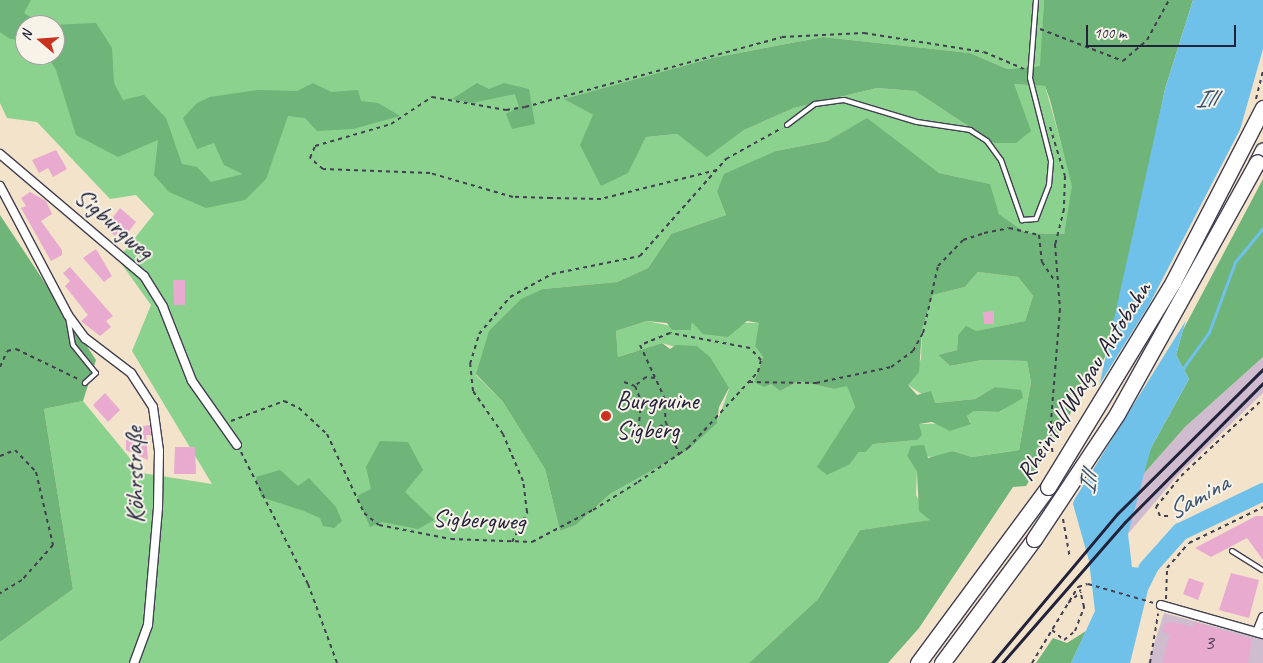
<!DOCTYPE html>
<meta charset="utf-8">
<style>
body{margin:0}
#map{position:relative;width:1263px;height:663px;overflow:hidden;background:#f4e3cb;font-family:Caveat,sans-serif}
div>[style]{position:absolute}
.industrial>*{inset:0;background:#cfbdcf}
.green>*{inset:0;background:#8ad28e}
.forest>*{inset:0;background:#6fb479}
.water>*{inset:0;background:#6fc1ea}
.pier>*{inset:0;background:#f4e3cb}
.stream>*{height:3px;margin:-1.5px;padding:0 1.5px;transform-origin:1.5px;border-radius:1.5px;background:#6fc1ea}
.river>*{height:18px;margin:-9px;padding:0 9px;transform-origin:9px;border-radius:9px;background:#6fc1ea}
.building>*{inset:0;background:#e8aacf}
.path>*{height:2px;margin-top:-1px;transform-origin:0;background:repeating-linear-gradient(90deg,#423f51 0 4px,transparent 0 8px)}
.roads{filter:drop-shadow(1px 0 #423f51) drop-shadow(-1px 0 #423f51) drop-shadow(0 1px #423f51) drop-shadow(0 -1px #423f51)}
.lane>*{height:4px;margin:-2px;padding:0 2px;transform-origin:2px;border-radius:2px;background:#fff}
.street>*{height:8px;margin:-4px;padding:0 4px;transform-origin:4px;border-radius:4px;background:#fff}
.highway>*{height:15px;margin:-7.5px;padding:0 7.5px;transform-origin:7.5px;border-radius:7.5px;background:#fff}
.rail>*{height:3px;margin:-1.5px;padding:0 1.5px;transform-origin:1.5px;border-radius:1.5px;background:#22223b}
.bridges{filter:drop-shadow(1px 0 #423f51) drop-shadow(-1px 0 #423f51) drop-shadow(0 1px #423f51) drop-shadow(0 -1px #423f51)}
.highway-bridge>*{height:15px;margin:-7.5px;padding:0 7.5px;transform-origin:7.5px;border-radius:7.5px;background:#fff}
.dots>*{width:14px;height:14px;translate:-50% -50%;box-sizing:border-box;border:2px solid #f7f3e8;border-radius:50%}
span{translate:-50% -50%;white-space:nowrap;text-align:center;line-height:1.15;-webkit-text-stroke:4px #f7f3e8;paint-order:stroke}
.number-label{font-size:22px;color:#544460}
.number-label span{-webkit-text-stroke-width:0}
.street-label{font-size:25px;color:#22223b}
.poi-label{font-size:25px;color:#22223b}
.left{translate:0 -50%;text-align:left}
.water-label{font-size:26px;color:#395270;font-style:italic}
.north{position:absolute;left:15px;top:15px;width:50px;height:50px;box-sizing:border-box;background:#f7f3e8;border:1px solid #a29fa3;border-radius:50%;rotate:288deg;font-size:14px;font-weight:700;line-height:20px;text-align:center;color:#22223b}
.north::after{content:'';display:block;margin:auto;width:18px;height:22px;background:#c8321e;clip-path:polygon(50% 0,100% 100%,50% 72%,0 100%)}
.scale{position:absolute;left:1086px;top:25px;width:150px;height:22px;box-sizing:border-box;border:2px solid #22223b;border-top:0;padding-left:6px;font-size:15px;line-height:18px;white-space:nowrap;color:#22223b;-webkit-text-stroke:4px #f7f3e8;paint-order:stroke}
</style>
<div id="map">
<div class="industrial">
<i style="clip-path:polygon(1263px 357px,1263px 393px,1179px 474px,1128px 534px,1140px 478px,1185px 427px)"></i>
<i style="clip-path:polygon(1164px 613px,1263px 639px,1263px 663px,1148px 663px)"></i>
</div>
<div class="green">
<i style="clip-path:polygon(evenodd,0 0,1044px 0,1041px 66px,1007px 69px,970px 53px,823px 37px,712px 58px,565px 99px,593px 115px,628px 172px,646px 137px,677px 134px,707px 156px,744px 130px,794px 108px,877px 88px,915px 91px,994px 143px,1014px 84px,1045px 86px,1073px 186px,1064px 234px,1026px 233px,999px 214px,989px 184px,939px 173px,866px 119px,827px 141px,776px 151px,717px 192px,726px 215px,671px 234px,648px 268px,617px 282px,543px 289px,476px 375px,503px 402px,545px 469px,560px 531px,576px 525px,610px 494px,688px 450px,717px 422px,729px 389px,711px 358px,662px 343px,618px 357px,616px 331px,647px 321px,691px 330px,692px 322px,760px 323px,755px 346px,763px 357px,754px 382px,771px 384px,780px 391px,799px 381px,834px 389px,847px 385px,855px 407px,818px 467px,850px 464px,859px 452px,866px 452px,873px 444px,917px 440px,919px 424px,971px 423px,967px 416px,974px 411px,1000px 412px,1009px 405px,1004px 389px,995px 387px,975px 399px,935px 403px,908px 385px,921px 359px,922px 329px,933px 295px,965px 287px,978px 272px,1018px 277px,1033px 296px,1025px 321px,958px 335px,957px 350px,938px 355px,950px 366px,982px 360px,1027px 361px,1031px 382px,1019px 450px,972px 457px,953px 451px,939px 457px,907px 456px,917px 472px,916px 495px,931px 520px,860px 530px,818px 599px,749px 663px,0 663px,0 642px,73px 589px,44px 409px,83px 401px,142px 473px,212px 484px,132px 351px,151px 305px,118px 259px,154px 214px,136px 195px,110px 199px,37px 122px,7px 118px,0 103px,0 0,25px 25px,55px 25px,55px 55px,25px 55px,25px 25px)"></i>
</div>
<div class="forest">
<i style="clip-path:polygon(0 0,31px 0,24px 13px,44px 25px,25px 25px,25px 40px,10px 39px,0 32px)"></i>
<i style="clip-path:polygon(1044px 0,1193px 0,1165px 89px,1120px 309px,1105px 357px,1026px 486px,1013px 487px,919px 628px,888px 663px,749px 663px,818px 599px,860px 530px,930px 520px,919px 511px,917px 472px,907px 456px,911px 446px,924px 445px,928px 458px,953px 451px,972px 457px,1019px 450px,1031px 382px,1027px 361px,982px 360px,950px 366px,938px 355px,957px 350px,958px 335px,966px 326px,976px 331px,1025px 321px,1033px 296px,1026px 287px,1018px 277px,978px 272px,965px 287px,933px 295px,922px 329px,919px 372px,908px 385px,917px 395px,931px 391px,935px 403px,975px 399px,995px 387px,1021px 390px,1023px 398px,999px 412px,974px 411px,967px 416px,971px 424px,950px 431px,932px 422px,919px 424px,922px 435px,917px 440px,873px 444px,866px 452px,859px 452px,850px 464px,827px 475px,817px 467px,855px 407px,847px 386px,834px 389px,799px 381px,780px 391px,771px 384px,764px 387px,754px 382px,763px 357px,755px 346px,759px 323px,747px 321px,728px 337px,703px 334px,692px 322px,691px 330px,672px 330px,667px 323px,647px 321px,616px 331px,618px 357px,662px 343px,670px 349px,676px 345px,697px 346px,711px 358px,729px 388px,719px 407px,717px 423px,688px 450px,610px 494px,576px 525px,560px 531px,545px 469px,503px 402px,476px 374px,489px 331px,521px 299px,543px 289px,617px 282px,648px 268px,671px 234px,726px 215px,717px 192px,724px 174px,776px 151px,827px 141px,867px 118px,939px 173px,990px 184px,999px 214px,1026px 233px,1064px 234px,1072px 186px,1050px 100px,1045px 86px,1014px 84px,1031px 131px,1016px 143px,994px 143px,915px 91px,877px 88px,794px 108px,744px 130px,707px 157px,677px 134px,646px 137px,628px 173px,601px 186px,580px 145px,593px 115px,564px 99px,712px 58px,823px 37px,970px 53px,1007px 69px,1040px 66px)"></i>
<i style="clip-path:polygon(96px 23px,112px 48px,114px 83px,123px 100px,144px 95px,166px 118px,182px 164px,197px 167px,211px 182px,243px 174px,224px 165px,214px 143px,197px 149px,183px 118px,197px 103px,210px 97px,258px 90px,297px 91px,313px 83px,331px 92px,358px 90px,361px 101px,378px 103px,400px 116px,353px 129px,317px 131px,305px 118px,288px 116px,266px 179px,245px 200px,206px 208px,169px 192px,154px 175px,158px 140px,118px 157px,76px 135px,56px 70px,47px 55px,55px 55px,52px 25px)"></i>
<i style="clip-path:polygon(477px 83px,489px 89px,504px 83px,529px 89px,535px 124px,512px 129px,506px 114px,519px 107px,515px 94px,472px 103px,452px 99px)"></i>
<i style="clip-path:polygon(1263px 179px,1263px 357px,1185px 427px,1140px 478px,1151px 448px,1189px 379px,1176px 355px,1183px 330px)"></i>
<i style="clip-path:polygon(0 215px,96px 360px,83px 401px,44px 409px,73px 589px,0 642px)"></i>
<i style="clip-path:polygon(380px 441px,408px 442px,423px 470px,405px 492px,434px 520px,418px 529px,382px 522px,370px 527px,357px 496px,371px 489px,366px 467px)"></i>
<i style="clip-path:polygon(280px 470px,298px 486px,309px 478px,336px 507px,342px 521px,334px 528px,323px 526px,320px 518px,304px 511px,261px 497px,256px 477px)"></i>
<i style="clip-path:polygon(1086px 631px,1071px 663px,1036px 663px,1053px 638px,1067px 643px)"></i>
</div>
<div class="water">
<i style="clip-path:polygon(1193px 0,1263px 0,1263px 49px,1176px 355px,1189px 379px,1151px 448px,1128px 534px,1132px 567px,1141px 568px,1156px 553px,1164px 558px,1148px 590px,1130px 663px,1071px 663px,1095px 611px,1089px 561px,1073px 504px,1165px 89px)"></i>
</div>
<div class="pier">
<i style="clip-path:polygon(1246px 118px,1190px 314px,1071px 505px,1096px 390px,1149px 305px)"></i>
</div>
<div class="stream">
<i style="left:1181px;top:371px;width:48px;rotate:-54.3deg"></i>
<i style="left:1209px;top:332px;width:75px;rotate:-69.6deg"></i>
<i style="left:1235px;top:262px;width:44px;rotate:-50.5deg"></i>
</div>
<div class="river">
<i style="left:1147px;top:569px;width:50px;rotate:-48.3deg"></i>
<i style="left:1180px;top:532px;width:92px;rotate:-25.7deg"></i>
</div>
<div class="building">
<i style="clip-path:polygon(56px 150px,67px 169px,53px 177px,48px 168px,39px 173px,32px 160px)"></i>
<i style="clip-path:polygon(30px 192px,46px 201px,52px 214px,41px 221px,62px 250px,62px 255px,51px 261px,21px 208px,26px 206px,21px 198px)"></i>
<i style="clip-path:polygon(120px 208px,136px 222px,126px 235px,120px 230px,115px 236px,105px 228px)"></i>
<i style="clip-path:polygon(96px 249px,112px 276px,104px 282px,83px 258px)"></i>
<i style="clip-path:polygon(70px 267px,113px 316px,106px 321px,111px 327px,100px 336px,81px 321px,88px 315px,65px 286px,70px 281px,63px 273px)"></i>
<i style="clip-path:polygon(173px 280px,185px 280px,185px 305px,174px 305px)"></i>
<i style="clip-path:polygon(994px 311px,994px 324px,984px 324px,983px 312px)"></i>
<i style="clip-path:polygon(105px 393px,120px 410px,108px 422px,93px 405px)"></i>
<i style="clip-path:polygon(150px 425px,151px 435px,146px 435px,148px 460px,126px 450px,126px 434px,143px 433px,143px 426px)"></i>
<i style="clip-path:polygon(175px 447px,195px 447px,196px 474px,174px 474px)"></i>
<i style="clip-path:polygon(1256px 516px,1263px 516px,1263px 560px,1247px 538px,1211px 557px,1195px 548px)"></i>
<i style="clip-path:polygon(1231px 573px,1259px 580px,1249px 618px,1219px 610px)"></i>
<i style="clip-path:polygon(1189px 578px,1204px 583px,1198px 600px,1183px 594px)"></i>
<i style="clip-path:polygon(1174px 622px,1193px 627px,1194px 622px,1252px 639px,1248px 663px,1162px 663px,1170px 634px,1163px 632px,1165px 623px)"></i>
</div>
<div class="path">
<i style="left:1040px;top:29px;width:89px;rotate:21.1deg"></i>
<i style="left:1123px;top:61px;width:32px;rotate:-41deg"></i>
<i style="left:1147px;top:40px;width:46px;rotate:-61.2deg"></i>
<i style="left:1256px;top:99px;width:29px;rotate:-76deg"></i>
<i style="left:1050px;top:127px;width:51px;rotate:73deg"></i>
<i style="left:1065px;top:176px;width:33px;rotate:92deg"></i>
<i style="left:1064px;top:209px;width:36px;rotate:104deg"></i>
<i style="left:1055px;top:244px;width:65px;rotate:85.6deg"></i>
<i style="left:1060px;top:309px;width:123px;rotate:94.6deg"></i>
<i style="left:1050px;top:432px;width:23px;rotate:83deg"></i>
<i style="left:717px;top:170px;width:120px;rotate:166deg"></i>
<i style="left:601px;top:199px;width:50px;rotate:-178.9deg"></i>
<i style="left:551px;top:198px;width:38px;rotate:-178deg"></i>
<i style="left:513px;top:197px;width:86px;rotate:-163.9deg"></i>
<i style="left:430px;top:173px;width:107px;rotate:-177.9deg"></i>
<i style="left:323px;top:169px;width:17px;rotate:-140deg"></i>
<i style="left:310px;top:158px;width:13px;rotate:-67deg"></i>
<i style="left:315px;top:146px;width:79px;rotate:-16.1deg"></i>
<i style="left:391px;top:124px;width:49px;rotate:-33.4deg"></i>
<i style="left:432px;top:97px;width:75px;rotate:10deg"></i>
<i style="left:506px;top:110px;width:19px;rotate:-9deg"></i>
<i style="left:525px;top:107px;width:266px;rotate:-15.2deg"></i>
<i style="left:782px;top:37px;width:82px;rotate:-2.8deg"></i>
<i style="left:864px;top:33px;width:121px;rotate:9deg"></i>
<i style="left:984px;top:52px;width:43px;rotate:23deg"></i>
<i style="left:0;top:367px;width:17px;rotate:-66deg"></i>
<i style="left:7px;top:351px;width:9px;rotate:-13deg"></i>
<i style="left:16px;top:349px;width:71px;rotate:25.8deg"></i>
<i style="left:655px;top:378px;width:9px;rotate:-174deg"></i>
<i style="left:646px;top:377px;width:14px;rotate:141deg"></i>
<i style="left:635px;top:386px;width:16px;rotate:68deg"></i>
<i style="left:641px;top:401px;width:38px;rotate:95deg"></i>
<i style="left:638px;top:439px;width:32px;rotate:-30deg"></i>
<i style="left:624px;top:382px;width:12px;rotate:20deg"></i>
<i style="left:749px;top:382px;width:67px;rotate:0.9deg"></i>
<i style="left:816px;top:383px;width:77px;rotate:-12deg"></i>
<i style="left:891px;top:367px;width:27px;rotate:-36deg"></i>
<i style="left:913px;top:351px;width:21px;rotate:-61deg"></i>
<i style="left:923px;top:333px;width:69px;rotate:-77.4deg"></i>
<i style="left:938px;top:266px;width:36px;rotate:-46deg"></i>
<i style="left:963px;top:240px;width:22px;rotate:-18deg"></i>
<i style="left:984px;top:233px;width:25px;rotate:-11deg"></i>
<i style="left:1009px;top:228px;width:31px;rotate:13deg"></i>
<i style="left:1039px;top:235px;width:27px;rotate:84deg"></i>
<i style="left:1042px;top:262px;width:23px;rotate:56deg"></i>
<i style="left:231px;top:421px;width:57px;rotate:-20.7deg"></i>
<i style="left:284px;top:401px;width:17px;rotate:25deg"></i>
<i style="left:299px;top:408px;width:38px;rotate:43deg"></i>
<i style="left:327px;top:434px;width:87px;rotate:64.9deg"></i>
<i style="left:364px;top:513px;width:19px;rotate:39deg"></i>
<i style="left:379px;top:525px;width:73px;rotate:11deg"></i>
<i style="left:451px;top:539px;width:81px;rotate:2.1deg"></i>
<i style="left:532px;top:542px;width:69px;rotate:-27.7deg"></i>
<i style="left:593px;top:510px;width:53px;rotate:-31.9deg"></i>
<i style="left:638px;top:482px;width:50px;rotate:-34.3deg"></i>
<i style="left:679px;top:454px;width:11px;rotate:-34deg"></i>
<i style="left:688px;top:448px;width:103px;rotate:-47.4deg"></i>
<i style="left:758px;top:372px;width:12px;rotate:-76deg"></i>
<i style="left:761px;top:360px;width:16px;rotate:-133deg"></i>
<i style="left:750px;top:348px;width:81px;rotate:-169.4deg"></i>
<i style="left:670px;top:333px;width:32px;rotate:158deg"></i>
<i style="left:640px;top:345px;width:57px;rotate:65.2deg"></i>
<i style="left:664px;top:397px;width:26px;rotate:86deg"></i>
<i style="left:666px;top:423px;width:34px;rotate:67deg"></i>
<i style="left:241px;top:452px;width:148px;rotate:63.1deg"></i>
<i style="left:308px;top:584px;width:84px;rotate:69.8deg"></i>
<i style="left:0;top:456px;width:16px;rotate:-22deg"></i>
<i style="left:15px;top:450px;width:30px;rotate:46deg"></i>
<i style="left:36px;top:472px;width:75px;rotate:76.9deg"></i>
<i style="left:53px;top:545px;width:47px;rotate:131.5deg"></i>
<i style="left:22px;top:580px;width:26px;rotate:149deg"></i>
<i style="left:1168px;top:516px;width:8px;rotate:180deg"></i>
<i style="left:1160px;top:516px;width:10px;rotate:-114deg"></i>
<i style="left:1156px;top:507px;width:40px;rotate:-51deg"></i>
<i style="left:1181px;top:476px;width:112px;rotate:-43.2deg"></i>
<i style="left:1063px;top:519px;width:39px;rotate:80deg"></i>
<i style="left:512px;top:542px;width:34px;rotate:-63deg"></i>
<i style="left:527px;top:512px;width:31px;rotate:-97deg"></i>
<i style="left:523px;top:481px;width:51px;rotate:-113.1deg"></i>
<i style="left:503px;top:434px;width:52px;rotate:-124.9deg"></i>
<i style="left:473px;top:391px;width:27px;rotate:-96deg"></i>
<i style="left:470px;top:364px;width:31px;rotate:-73deg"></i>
<i style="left:479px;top:334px;width:48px;rotate:-50deg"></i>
<i style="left:510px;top:297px;width:48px;rotate:-28.7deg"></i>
<i style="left:552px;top:274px;width:90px;rotate:-11.6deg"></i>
<i style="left:640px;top:256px;width:130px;rotate:-48.4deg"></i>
<i style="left:726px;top:159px;width:64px;rotate:-29deg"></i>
<i style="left:1166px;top:599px;width:31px;rotate:-88deg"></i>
<i style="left:1167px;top:568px;width:33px;rotate:-49deg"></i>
<i style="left:1189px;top:543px;width:82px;rotate:-25.9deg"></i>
<i style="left:1068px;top:603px;width:17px;rotate:-40deg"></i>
<i style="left:1052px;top:630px;width:16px;rotate:40deg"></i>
<i style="left:1064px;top:640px;width:14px;rotate:-39deg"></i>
<i style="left:1075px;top:631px;width:26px;rotate:-69deg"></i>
<i style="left:1084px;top:607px;width:18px;rotate:-103deg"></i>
<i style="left:1032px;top:663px;width:89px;rotate:-58.8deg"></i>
<i style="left:1078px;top:587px;width:10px;rotate:-17deg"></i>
<i style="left:1088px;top:584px;width:69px;rotate:16.1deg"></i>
<i style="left:1150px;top:663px;width:50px;rotate:-80.7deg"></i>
</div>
<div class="roads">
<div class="lane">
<i style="left:787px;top:125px;width:35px;rotate:-37deg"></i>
<i style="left:815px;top:104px;width:29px;rotate:-8deg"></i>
<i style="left:844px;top:100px;width:76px;rotate:16.8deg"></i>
<i style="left:917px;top:122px;width:54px;rotate:8.6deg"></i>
<i style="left:970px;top:130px;width:20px;rotate:33deg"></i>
<i style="left:987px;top:141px;width:24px;rotate:54deg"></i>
<i style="left:1001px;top:160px;width:64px;rotate:70.7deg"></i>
<i style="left:1022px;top:220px;width:14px;rotate:-4deg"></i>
<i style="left:1036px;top:219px;width:36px;rotate:-69deg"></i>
<i style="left:1049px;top:185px;width:24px;rotate:-85deg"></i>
<i style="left:1051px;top:161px;width:86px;rotate:-104.2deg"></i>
<i style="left:1030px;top:78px;width:78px;rotate:-85.6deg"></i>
<i style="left:68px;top:317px;width:28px;rotate:80deg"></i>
<i style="left:73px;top:345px;width:36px;rotate:51deg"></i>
<i style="left:96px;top:373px;width:15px;rotate:138deg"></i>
<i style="left:1232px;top:551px;width:36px;rotate:32deg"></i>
</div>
<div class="street">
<i style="left:0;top:154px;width:189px;rotate:40.3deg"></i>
<i style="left:144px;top:276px;width:36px;rotate:58deg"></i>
<i style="left:163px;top:307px;width:79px;rotate:68.6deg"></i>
<i style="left:192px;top:381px;width:78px;rotate:54.9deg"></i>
<i style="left:0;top:186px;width:146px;rotate:62.2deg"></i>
<i style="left:68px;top:315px;width:29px;rotate:54deg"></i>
<i style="left:85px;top:338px;width:58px;rotate:37.3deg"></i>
<i style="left:131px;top:373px;width:40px;rotate:57.1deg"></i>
<i style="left:153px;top:407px;width:44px;rotate:82.2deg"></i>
<i style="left:159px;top:451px;width:57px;rotate:91deg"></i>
<i style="left:158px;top:508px;width:117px;rotate:94.9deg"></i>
<i style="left:148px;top:625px;width:40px;rotate:110.2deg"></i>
<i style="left:1161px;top:605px;width:106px;rotate:15.9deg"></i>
<i style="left:1257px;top:632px;width:16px;rotate:-68deg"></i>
</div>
<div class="highway">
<i style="left:1257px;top:162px;width:13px;rotate:-63deg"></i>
<i style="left:918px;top:663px;width:219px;rotate:-53.5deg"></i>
<i style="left:942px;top:663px;width:154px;rotate:-53.4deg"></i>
</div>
</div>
<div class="rail">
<i style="left:992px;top:663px;width:194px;rotate:-50deg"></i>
<i style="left:1117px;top:514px;width:206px;rotate:-44.8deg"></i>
<i style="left:1002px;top:663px;width:187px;rotate:-48.9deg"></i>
<i style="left:1125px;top:522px;width:196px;rotate:-45.2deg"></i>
</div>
<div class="bridges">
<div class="highway-bridge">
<i style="left:1048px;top:487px;width:240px;rotate:-58.6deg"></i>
<i style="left:1173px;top:282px;width:196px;rotate:-62.7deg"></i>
<i style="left:1034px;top:539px;width:150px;rotate:-56.4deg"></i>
<i style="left:1117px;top:414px;width:288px;rotate:-60.9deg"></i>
</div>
</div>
<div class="dots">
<i style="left:606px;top:416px;background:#c8321e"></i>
</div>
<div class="number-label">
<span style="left:1209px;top:643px">3</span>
</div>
<div class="street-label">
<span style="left:114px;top:224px;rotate:41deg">Sigburgweg</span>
<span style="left:1084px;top:381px;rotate:-58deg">Rheintal/Walgau Autobahn</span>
<span style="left:135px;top:475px;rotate:-91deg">Köhrstraße</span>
<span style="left:479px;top:520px;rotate:2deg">Sigbergweg</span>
</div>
<div class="poi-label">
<span class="left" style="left:616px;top:416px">Burgruine<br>Sigberg</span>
</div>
<div class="water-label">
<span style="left:1205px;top:99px">Ill</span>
<span style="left:1088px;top:484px;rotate:-79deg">Ill</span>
<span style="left:1198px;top:497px;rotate:-29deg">Samina</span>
</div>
<div class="north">N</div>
<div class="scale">100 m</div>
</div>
